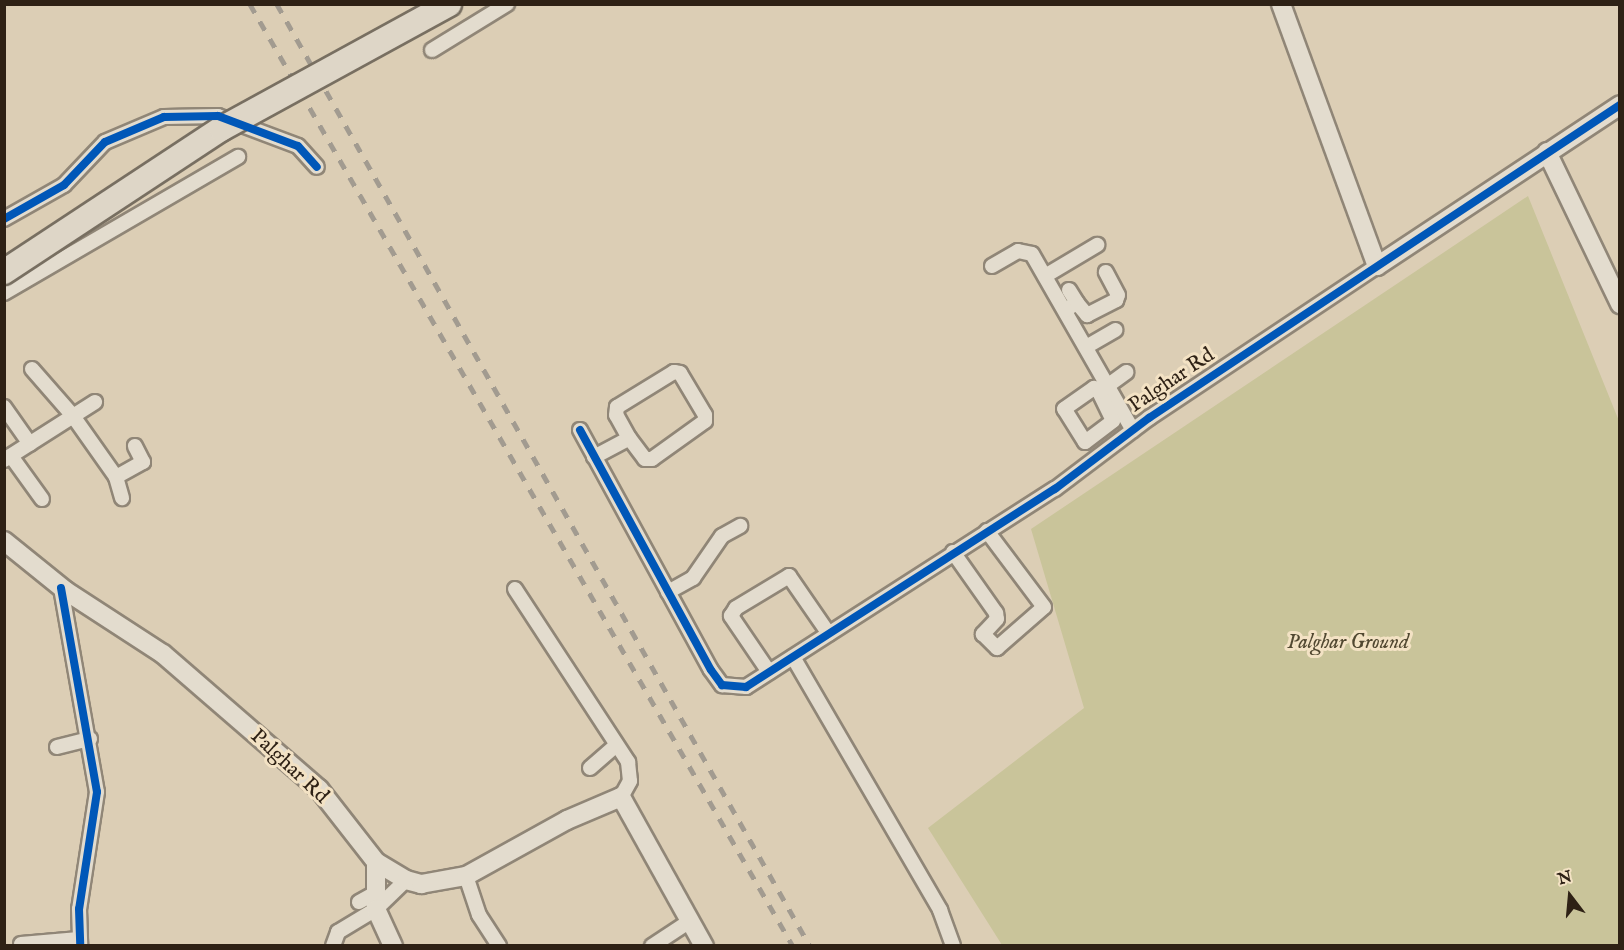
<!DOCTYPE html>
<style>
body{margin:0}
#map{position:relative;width:1624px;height:950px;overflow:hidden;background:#dcceb5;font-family:"IM FELL English",serif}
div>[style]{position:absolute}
.green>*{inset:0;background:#c9c49a}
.roads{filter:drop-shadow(2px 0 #908677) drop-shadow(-2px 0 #908677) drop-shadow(0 2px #908677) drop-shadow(0 -2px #908677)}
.street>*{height:14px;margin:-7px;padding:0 7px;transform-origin:7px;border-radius:7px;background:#e3dcce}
.secondary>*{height:18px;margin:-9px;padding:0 9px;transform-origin:9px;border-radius:9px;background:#e3dcce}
.rail>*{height:4.5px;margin-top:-2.25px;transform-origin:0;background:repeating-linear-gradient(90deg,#a29b90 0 10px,transparent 0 20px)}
.bridges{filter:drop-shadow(2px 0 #786f61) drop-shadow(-2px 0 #786f61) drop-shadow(0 2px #786f61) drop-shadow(0 -2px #786f61)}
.highway-bridge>*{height:24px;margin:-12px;padding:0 12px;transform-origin:12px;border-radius:12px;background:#ded6c7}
.cycleway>*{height:8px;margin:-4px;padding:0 4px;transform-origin:4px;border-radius:4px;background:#0057b8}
span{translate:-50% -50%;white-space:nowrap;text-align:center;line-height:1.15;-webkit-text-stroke:6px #f3e2c4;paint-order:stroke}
.street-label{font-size:21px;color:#2e2115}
.park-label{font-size:21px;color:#514831;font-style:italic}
.frame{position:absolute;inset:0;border:6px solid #2e2115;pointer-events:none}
.north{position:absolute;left:1540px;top:866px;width:60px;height:60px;-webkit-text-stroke:4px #f3e2c4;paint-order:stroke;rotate:344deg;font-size:16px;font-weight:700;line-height:24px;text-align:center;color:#2e2115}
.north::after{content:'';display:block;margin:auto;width:21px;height:27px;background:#2e2115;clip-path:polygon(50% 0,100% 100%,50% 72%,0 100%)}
</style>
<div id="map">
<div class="green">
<i style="clip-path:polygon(1528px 196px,1619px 421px,1619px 945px,1002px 945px,928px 828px,1084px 708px,1031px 529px)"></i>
</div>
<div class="roads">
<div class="street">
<i style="left:432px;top:50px;width:88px;rotate:-31.5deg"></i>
<i style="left:4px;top:219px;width:69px;rotate:-29.5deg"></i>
<i style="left:64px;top:185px;width:59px;rotate:-46.4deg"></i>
<i style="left:105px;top:142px;width:64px;rotate:-23deg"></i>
<i style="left:164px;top:117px;width:54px;rotate:-1.1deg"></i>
<i style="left:218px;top:116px;width:85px;rotate:20.6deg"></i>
<i style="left:298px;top:146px;width:28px;rotate:48deg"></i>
<i style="left:992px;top:266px;width:30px;rotate:-30deg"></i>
<i style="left:1018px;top:251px;width:14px;rotate:12deg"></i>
<i style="left:1032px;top:254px;width:203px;rotate:60.2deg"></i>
<i style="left:1045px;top:276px;width:61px;rotate:-30.8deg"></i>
<i style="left:1069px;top:290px;width:15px;rotate:58deg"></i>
<i style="left:4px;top:293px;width:271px;rotate:-30.2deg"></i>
<i style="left:1065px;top:310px;width:14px;rotate:-30deg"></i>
<i style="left:1077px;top:303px;width:16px;rotate:50deg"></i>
<i style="left:1087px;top:315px;width:33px;rotate:-27deg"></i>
<i style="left:1116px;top:300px;width:5px;rotate:-68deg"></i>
<i style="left:1118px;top:295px;width:26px;rotate:-118deg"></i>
<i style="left:1086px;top:347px;width:34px;rotate:-30deg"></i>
<i style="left:32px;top:369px;width:62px;rotate:48.9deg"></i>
<i style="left:73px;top:416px;width:75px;rotate:54.8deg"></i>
<i style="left:116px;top:477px;width:22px;rotate:74deg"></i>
<i style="left:1099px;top:392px;width:32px;rotate:64deg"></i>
<i style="left:1113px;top:421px;width:35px;rotate:143deg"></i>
<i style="left:1085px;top:442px;width:39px;rotate:-122deg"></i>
<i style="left:1064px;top:409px;width:37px;rotate:-35deg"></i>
<i style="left:1094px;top:388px;width:6px;rotate:39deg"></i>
<i style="left:1099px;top:392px;width:34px;rotate:-36deg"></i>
<i style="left:4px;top:407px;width:45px;rotate:54.9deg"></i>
<i style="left:580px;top:430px;width:273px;rotate:61.4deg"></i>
<i style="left:711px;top:670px;width:19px;rotate:54deg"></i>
<i style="left:722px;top:685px;width:24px;rotate:5deg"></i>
<i style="left:746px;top:687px;width:367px;rotate:-32.7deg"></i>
<i style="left:1055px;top:489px;width:118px;rotate:-37.1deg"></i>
<i style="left:1149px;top:418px;width:274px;rotate:-33.7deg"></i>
<i style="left:11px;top:456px;width:53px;rotate:54.2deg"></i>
<i style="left:594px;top:457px;width:40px;rotate:-28deg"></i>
<i style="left:629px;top:438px;width:26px;rotate:-119deg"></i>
<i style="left:616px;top:415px;width:8px;rotate:-83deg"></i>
<i style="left:617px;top:407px;width:67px;rotate:-31.6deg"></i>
<i style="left:674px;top:372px;width:6px;rotate:9deg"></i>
<i style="left:680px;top:373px;width:49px;rotate:59.2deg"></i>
<i style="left:705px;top:415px;width:6px;rotate:90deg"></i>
<i style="left:705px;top:421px;width:65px;rotate:144.4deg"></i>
<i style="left:652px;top:459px;width:7px;rotate:180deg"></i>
<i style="left:645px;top:459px;width:26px;rotate:-127deg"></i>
<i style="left:4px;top:460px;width:108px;rotate:-32.5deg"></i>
<i style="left:116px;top:477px;width:31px;rotate:-29deg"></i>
<i style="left:143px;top:462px;width:18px;rotate:-117deg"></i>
<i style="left:953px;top:552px;width:75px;rotate:54.8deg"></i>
<i style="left:996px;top:613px;width:6px;rotate:81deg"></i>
<i style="left:997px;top:619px;width:21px;rotate:133deg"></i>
<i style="left:983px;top:634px;width:20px;rotate:45deg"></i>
<i style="left:997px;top:648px;width:62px;rotate:-41.1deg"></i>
<i style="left:1044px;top:607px;width:95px;rotate:-126.9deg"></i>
<i style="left:61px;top:588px;width:207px;rotate:80deg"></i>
<i style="left:97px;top:792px;width:118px;rotate:98.7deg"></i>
<i style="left:79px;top:909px;width:37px;rotate:88deg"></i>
<i style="left:515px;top:589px;width:207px;rotate:56.8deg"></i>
<i style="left:628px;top:762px;width:19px;rotate:84deg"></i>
<i style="left:630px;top:781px;width:18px;rotate:119deg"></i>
<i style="left:668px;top:592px;width:29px;rotate:-29deg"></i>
<i style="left:693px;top:578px;width:51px;rotate:-55.4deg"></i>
<i style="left:722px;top:536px;width:21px;rotate:-29deg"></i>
<i style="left:793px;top:657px;width:293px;rotate:59.8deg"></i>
<i style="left:940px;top:910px;width:38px;rotate:70deg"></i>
<i style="left:769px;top:672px;width:68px;rotate:-124.2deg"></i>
<i style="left:731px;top:616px;width:9px;rotate:-58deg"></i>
<i style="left:736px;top:608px;width:62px;rotate:-31.1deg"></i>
<i style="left:789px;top:576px;width:70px;rotate:55.4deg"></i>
<i style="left:57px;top:747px;width:34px;rotate:-14deg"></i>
<i style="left:590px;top:768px;width:35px;rotate:-41deg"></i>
<i style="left:466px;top:876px;width:41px;rotate:71.6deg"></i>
<i style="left:479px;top:915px;width:37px;rotate:57deg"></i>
<i style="left:359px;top:902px;width:18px;rotate:-29deg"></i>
<i style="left:21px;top:944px;width:58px;rotate:-4.9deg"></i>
<i style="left:333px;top:946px;width:15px;rotate:-70deg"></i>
<i style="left:338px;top:932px;width:44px;rotate:-31.2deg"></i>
<i style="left:376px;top:909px;width:42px;rotate:-44deg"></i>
<i style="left:652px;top:946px;width:45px;rotate:-33.3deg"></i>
</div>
<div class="secondary">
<i style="left:1281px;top:4px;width:279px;rotate:69.9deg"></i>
<i style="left:1377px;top:266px;width:291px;rotate:-33.5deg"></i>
<i style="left:1547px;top:152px;width:169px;rotate:64.3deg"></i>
<i style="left:4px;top:541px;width:80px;rotate:38.9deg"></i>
<i style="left:66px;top:591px;width:116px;rotate:33deg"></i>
<i style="left:163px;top:654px;width:206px;rotate:40.9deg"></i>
<i style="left:319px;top:789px;width:93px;rotate:52deg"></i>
<i style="left:376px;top:862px;width:35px;rotate:31deg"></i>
<i style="left:406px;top:880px;width:16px;rotate:15deg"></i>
<i style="left:421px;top:884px;width:46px;rotate:-10.1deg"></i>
<i style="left:466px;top:876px;width:115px;rotate:-29deg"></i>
<i style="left:567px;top:820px;width:59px;rotate:-23.1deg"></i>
<i style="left:621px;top:797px;width:171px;rotate:60.9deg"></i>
<i style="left:376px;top:862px;width:47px;rotate:90deg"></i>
<i style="left:376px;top:909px;width:41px;rotate:65.3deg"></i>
</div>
</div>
<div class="rail">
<i style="left:250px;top:4px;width:1087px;rotate:60.04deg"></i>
<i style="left:277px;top:4px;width:1082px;rotate:60.5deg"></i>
</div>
<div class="bridges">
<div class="highway-bridge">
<i style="left:4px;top:272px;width:260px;rotate:-33.4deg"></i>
<i style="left:221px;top:129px;width:260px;rotate:-28.7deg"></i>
</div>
</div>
<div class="cycleway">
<i style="left:4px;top:219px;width:69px;rotate:-29.5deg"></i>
<i style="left:64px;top:185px;width:59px;rotate:-46.4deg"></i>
<i style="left:105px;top:142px;width:64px;rotate:-23deg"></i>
<i style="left:164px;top:117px;width:54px;rotate:-1.1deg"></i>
<i style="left:218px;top:116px;width:85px;rotate:20.6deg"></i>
<i style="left:298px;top:146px;width:28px;rotate:48deg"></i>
<i style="left:580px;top:430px;width:273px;rotate:61.4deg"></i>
<i style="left:711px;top:670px;width:19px;rotate:54deg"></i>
<i style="left:722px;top:685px;width:24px;rotate:5deg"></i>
<i style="left:746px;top:687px;width:367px;rotate:-32.7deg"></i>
<i style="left:1055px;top:489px;width:118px;rotate:-37.1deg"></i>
<i style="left:1149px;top:418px;width:566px;rotate:-33.61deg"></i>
<i style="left:61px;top:588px;width:207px;rotate:80deg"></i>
<i style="left:97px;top:792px;width:118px;rotate:98.7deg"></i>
<i style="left:79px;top:909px;width:37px;rotate:88deg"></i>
</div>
<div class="street-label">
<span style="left:1172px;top:381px;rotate:-34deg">Palghar Rd</span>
<span style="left:289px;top:767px;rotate:43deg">Palghar Rd</span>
</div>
<div class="park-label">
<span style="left:1348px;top:643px">Palghar Ground</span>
</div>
<div class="frame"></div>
<div class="north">N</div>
</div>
